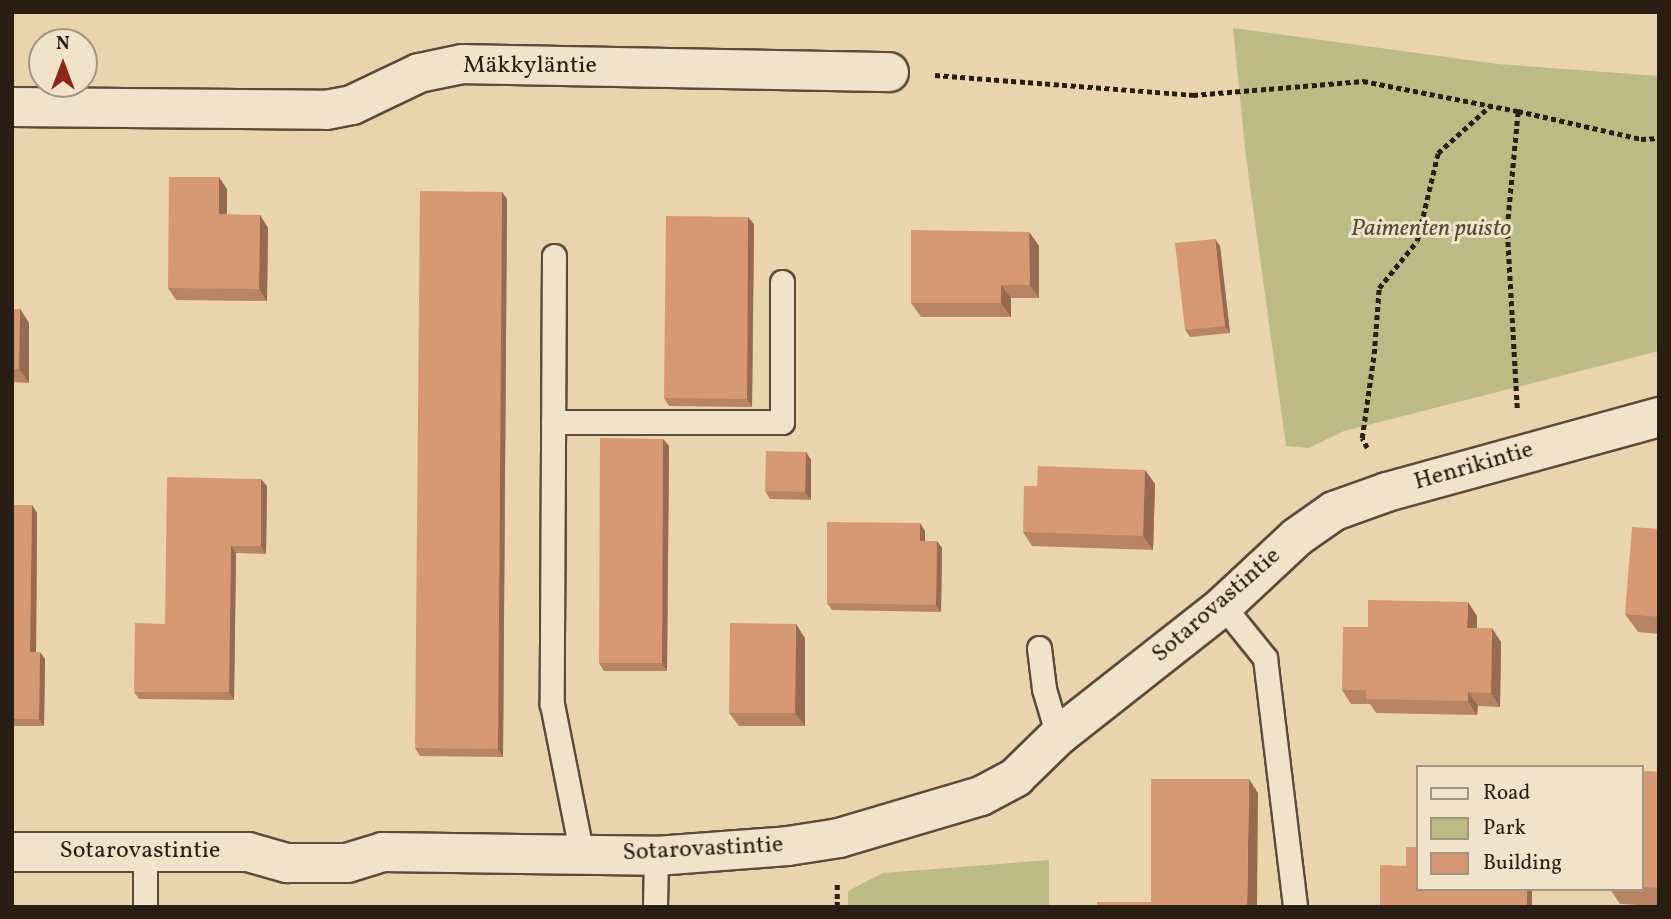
<!DOCTYPE html>
<meta charset="utf-8">
<style>
body{margin:0}
#map{position:relative;width:1671px;height:919px;overflow:hidden;background:#ead4ad;font-family:Vollkorn,serif}
div>[style]{position:absolute}
.green>*{inset:0;background:#bdbb85}
.path>*{height:4.5px;margin-top:-2.25px;transform-origin:0;background:repeating-linear-gradient(90deg,#2a1d14 0 5px,transparent 0 8.5px)}
.roads{filter:drop-shadow(2px 0 #5a4b3a) drop-shadow(-2px 0 #5a4b3a) drop-shadow(0 2px #5a4b3a) drop-shadow(0 -2px #5a4b3a)}
.service>*{height:23px;margin:-11.5px;padding:0 11.5px;transform-origin:11.5px;border-radius:11.5px;background:#f1e3ca}
.minor>*{height:38px;margin:-19px;padding:0 19px;transform-origin:19px;border-radius:19px;background:#f1e3ca}
.wall>*{inset:0;background:#b88464}
.shaded-wall>*{inset:0;background:#966b51}
.building>*{inset:0;background:#d69974}
span{translate:-50% -50%;white-space:nowrap;text-align:center;line-height:1.15;-webkit-text-stroke:6px #f1e3ca;paint-order:stroke}
.street-label{font-size:24px;color:#2a1d14}
.park-label{font-size:24px;color:#564c36;font-style:italic}
.frame{position:absolute;inset:0;border:14px solid #2a1d14;pointer-events:none}
.legend{position:absolute;left:1416px;top:765px;width:228px;height:126px;box-sizing:border-box;background:#f1e3ca;border:2px solid #a19481;margin:0;padding:9px 12px;list-style:none;font-size:21px;color:#2a1d14}
.legend li{display:flex;align-items:center;gap:14px;height:35px}
.legend b{width:35px;border:2px solid #a19481}
.north{position:absolute;left:28px;top:28px;width:70px;height:70px;box-sizing:border-box;background:#f1e3ca;border:2px solid #a19481;border-radius:50%;rotate:0deg;font-size:19px;font-weight:700;line-height:28px;text-align:center;color:#2a1d14}
.north::after{content:'';display:block;margin:auto;width:24px;height:32px;background:#8f2418;clip-path:polygon(50% 0,100% 100%,50% 72%,0 100%)}
</style>
<div id="map">
<div class="green">
<i style="clip-path:polygon(1233px 28px,1498px 64px,1659px 76px,1659px 351px,1344px 431px,1309px 448px,1286px 446px,1246px 157px)"></i>
<i style="clip-path:polygon(1049px 860px,1049px 907px,848px 907px,848px 891px,883px 873px)"></i>
</div>
<div class="path">
<i style="left:935px;top:75px;width:259px;rotate:4.4deg"></i>
<i style="left:1193px;top:95px;width:171px;rotate:-4.7deg"></i>
<i style="left:1363px;top:81px;width:158px;rotate:11deg"></i>
<i style="left:1518px;top:111px;width:126px;rotate:12.8deg"></i>
<i style="left:1641px;top:139px;width:18px;rotate:-3deg"></i>
<i style="left:1517px;top:408px;width:181px;rotate:-93.2deg"></i>
<i style="left:1507px;top:227px;width:117px;rotate:-84.6deg"></i>
<i style="left:1367px;top:448px;width:11px;rotate:-117deg"></i>
<i style="left:1362px;top:438px;width:85px;rotate:-81.9deg"></i>
<i style="left:1374px;top:354px;width:66px;rotate:-85.7deg"></i>
<i style="left:1379px;top:288px;width:60px;rotate:-51deg"></i>
<i style="left:1417px;top:241px;width:90px;rotate:-76.6deg"></i>
<i style="left:1438px;top:153px;width:70px;rotate:-42.1deg"></i>
<i style="left:837px;top:907px;width:23px;rotate:-90deg"></i>
</div>
<div class="roads">
<div class="service">
<i style="left:554px;top:256px;width:448px;rotate:90.3deg"></i>
<i style="left:552px;top:704px;width:154px;rotate:78.8deg"></i>
<i style="left:553px;top:422px;width:229px"></i>
<i style="left:782px;top:422px;width:140px;rotate:-90deg"></i>
<i style="left:1223px;top:606px;width:67px;rotate:51.1deg"></i>
<i style="left:1265px;top:658px;width:251px;rotate:83.1deg"></i>
<i style="left:1039px;top:648px;width:41px;rotate:83deg"></i>
<i style="left:1044px;top:689px;width:49px;rotate:73.4deg"></i>
<i style="left:145px;top:853px;width:54px;rotate:90deg"></i>
<i style="left:655px;top:907px;width:51px;rotate:-88.9deg"></i>
</div>
<div class="minor">
<i style="left:12px;top:107px;width:314px;rotate:0.5deg"></i>
<i style="left:326px;top:110px;width:26px;rotate:-11deg"></i>
<i style="left:352px;top:105px;width:74px;rotate:-25.5deg"></i>
<i style="left:419px;top:73px;width:45px;rotate:-11.6deg"></i>
<i style="left:463px;top:64px;width:426px;rotate:1.1deg"></i>
<i style="left:12px;top:852px;width:236px"></i>
<i style="left:248px;top:852px;width:41px;rotate:15.8deg"></i>
<i style="left:287px;top:863px;width:60px"></i>
<i style="left:347px;top:863px;width:38px;rotate:-17deg"></i>
<i style="left:383px;top:852px;width:273px;rotate:0.8deg"></i>
<i style="left:656px;top:856px;width:132px;rotate:-4.3deg"></i>
<i style="left:788px;top:846px;width:52px;rotate:-8.9deg"></i>
<i style="left:839px;top:838px;width:148px;rotate:-16.5deg"></i>
<i style="left:981px;top:796px;width:40px;rotate:-28deg"></i>
<i style="left:1016px;top:777px;width:59px;rotate:-44.3deg"></i>
<i style="left:1058px;top:736px;width:210px;rotate:-38.2deg"></i>
<i style="left:1223px;top:606px;width:101px;rotate:-43deg"></i>
<i style="left:1297px;top:537px;width:45px;rotate:-35.1deg"></i>
<i style="left:1334px;top:511px;width:56px;rotate:-19.7deg"></i>
<i style="left:1387px;top:492px;width:282px;rotate:-15.4deg"></i>
</div>
</div>
<div class="wall">
<i style="clip-path:polygon(227px 189px,227px 215px,260px 215px,268px 228px,267px 301px,176px 300px,168px 288px)"></i>
<i style="clip-path:polygon(502px 192px,507px 199px,503px 757px,420px 756px,415px 748px)"></i>
<i style="clip-path:polygon(754px 224px,752px 407px,669px 406px,664px 398px)"></i>
<i style="clip-path:polygon(1029px 232px,1039px 246px,1039px 298px,1011px 298px,1011px 317px,921px 317px,911px 303px)"></i>
<i style="clip-path:polygon(1220px 246px,1230px 333px,1190px 337px,1185px 330px)"></i>
<i style="clip-path:polygon(12px 309px,20px 309px,29px 323px,29px 383px,12px 382px)"></i>
<i style="clip-path:polygon(663px 439px,669px 446px,667px 671px,604px 671px,599px 663px)"></i>
<i style="clip-path:polygon(806px 452px,811px 460px,811px 500px,770px 499px,765px 491px)"></i>
<i style="clip-path:polygon(1145px 470px,1155px 484px,1153px 550px,1032px 546px,1023px 532px,1037px 486px)"></i>
<i style="clip-path:polygon(267px 486px,266px 554px,236px 553px,234px 700px,139px 699px,134px 692px)"></i>
<i style="clip-path:polygon(12px 505px,32px 505px,37px 513px,36px 652px,45px 659px,44px 726px,12px 726px)"></i>
<i style="clip-path:polygon(1659px 529px,1659px 634px,1638px 632px,1625px 614px)"></i>
<i style="clip-path:polygon(925px 531px,925px 541px,942px 548px,941px 612px,832px 610px,827px 603px)"></i>
<i style="clip-path:polygon(1477px 616px,1477px 628px,1501px 642px,1500px 707px,1478px 706px,1477px 715px,1376px 713px,1370px 704px,1351px 704px,1342px 690px)"></i>
<i style="clip-path:polygon(805px 638px,805px 726px,739px 726px,729px 713px)"></i>
<i style="clip-path:polygon(1641px 771px,1659px 772px,1659px 906px,1620px 904px,1610px 889px,1641px 889px)"></i>
</div>
<div class="shaded-wall">
<i style="clip-path:polygon(219px 177px,227px 189px,227px 227px,219px 214px)"></i>
<i style="clip-path:polygon(502px 192px,507px 199px,503px 757px,498px 749px)"></i>
<i style="clip-path:polygon(260px 215px,268px 228px,267px 301px,259px 289px)"></i>
<i style="clip-path:polygon(748px 217px,754px 224px,752px 407px,747px 399px)"></i>
<i style="clip-path:polygon(1029px 232px,1039px 246px,1039px 298px,1030px 285px)"></i>
<i style="clip-path:polygon(1215px 239px,1220px 246px,1230px 333px,1225px 326px)"></i>
<i style="clip-path:polygon(1001px 285px,1011px 298px,1011px 317px,1001px 303px)"></i>
<i style="clip-path:polygon(20px 309px,29px 323px,29px 383px,19px 369px)"></i>
<i style="clip-path:polygon(663px 439px,669px 446px,667px 671px,662px 663px)"></i>
<i style="clip-path:polygon(806px 452px,811px 460px,811px 500px,805px 492px)"></i>
<i style="clip-path:polygon(1145px 470px,1155px 484px,1153px 550px,1143px 536px)"></i>
<i style="clip-path:polygon(261px 479px,267px 486px,266px 554px,261px 546px)"></i>
<i style="clip-path:polygon(32px 505px,37px 513px,36px 659px,30px 652px)"></i>
<i style="clip-path:polygon(920px 523px,925px 531px,925px 548px,920px 541px)"></i>
<i style="clip-path:polygon(937px 541px,942px 548px,941px 612px,936px 605px)"></i>
<i style="clip-path:polygon(231px 546px,236px 553px,234px 700px,229px 692px)"></i>
<i style="clip-path:polygon(1468px 602px,1477px 616px,1477px 642px,1467px 628px)"></i>
<i style="clip-path:polygon(796px 624px,805px 638px,805px 726px,795px 713px)"></i>
<i style="clip-path:polygon(1492px 628px,1501px 642px,1500px 707px,1491px 693px)"></i>
<i style="clip-path:polygon(40px 652px,45px 659px,44px 726px,39px 719px)"></i>
<i style="clip-path:polygon(1468px 692px,1478px 706px,1477px 715px,1468px 701px)"></i>
<i style="clip-path:polygon(1249px 779px,1258px 793px,1257px 907px,1247px 907px)"></i>
<i style="clip-path:polygon(1527px 889px,1532px 889px,1532px 907px,1527px 907px)"></i>
</div>
<div class="building">
<i style="clip-path:polygon(169px 177px,219px 177px,219px 214px,260px 215px,259px 289px,168px 288px)"></i>
<i style="clip-path:polygon(420px 191px,502px 192px,498px 749px,415px 748px)"></i>
<i style="clip-path:polygon(666px 216px,748px 217px,747px 399px,664px 398px)"></i>
<i style="clip-path:polygon(911px 230px,1029px 232px,1030px 285px,1001px 285px,1001px 303px,911px 303px)"></i>
<i style="clip-path:polygon(1215px 239px,1225px 326px,1185px 330px,1175px 243px)"></i>
<i style="clip-path:polygon(12px 309px,20px 309px,19px 369px,12px 369px)"></i>
<i style="clip-path:polygon(600px 438px,663px 439px,662px 663px,599px 663px)"></i>
<i style="clip-path:polygon(766px 451px,806px 452px,805px 492px,765px 491px)"></i>
<i style="clip-path:polygon(1038px 466px,1145px 470px,1143px 536px,1023px 532px,1024px 486px,1037px 486px)"></i>
<i style="clip-path:polygon(167px 477px,261px 479px,261px 546px,231px 546px,229px 692px,134px 692px,135px 623px,165px 624px)"></i>
<i style="clip-path:polygon(12px 505px,32px 505px,30px 652px,40px 652px,39px 719px,12px 719px)"></i>
<i style="clip-path:polygon(827px 522px,920px 523px,920px 541px,937px 541px,936px 605px,827px 603px)"></i>
<i style="clip-path:polygon(1632px 527px,1659px 529px,1659px 617px,1625px 614px)"></i>
<i style="clip-path:polygon(1368px 600px,1468px 602px,1467px 628px,1492px 628px,1491px 693px,1468px 692px,1468px 701px,1366px 699px,1366px 690px,1342px 690px,1343px 627px,1368px 627px)"></i>
<i style="clip-path:polygon(730px 623px,796px 624px,795px 713px,729px 713px)"></i>
<i style="clip-path:polygon(1641px 771px,1659px 772px,1659px 888px,1641px 887px)"></i>
<i style="clip-path:polygon(1151px 779px,1249px 779px,1247px 907px,1097px 907px,1097px 902px,1151px 902px)"></i>
<i style="clip-path:polygon(1406px 847px,1417px 847px,1417px 889px,1527px 889px,1527px 907px,1380px 907px,1380px 865px,1406px 866px)"></i>
</div>
<div class="street-label">
<span style="left:530px;top:67px">Mäkkyläntie</span>
<span style="left:1474px;top:467px;rotate:-16deg">Henrikintie</span>
<span style="left:1217px;top:606px;rotate:-41deg">Sotarovastintie</span>
<span style="left:703px;top:850px;rotate:-3deg">Sotarovastintie</span>
<span style="left:140px;top:852px">Sotarovastintie</span>
</div>
<div class="park-label">
<span style="left:1431px;top:230px">Paimenten puisto</span>
</div>
<div class="frame"></div>
<ul class="legend">
<li><b style="height:9px;background:#f1e3ca"></b>Road</li>
<li><b style="height:19px;background:#bdbb85"></b>Park</li>
<li><b style="height:19px;background:#d69974"></b>Building</li>
</ul>
<div class="north">N</div>
</div>
